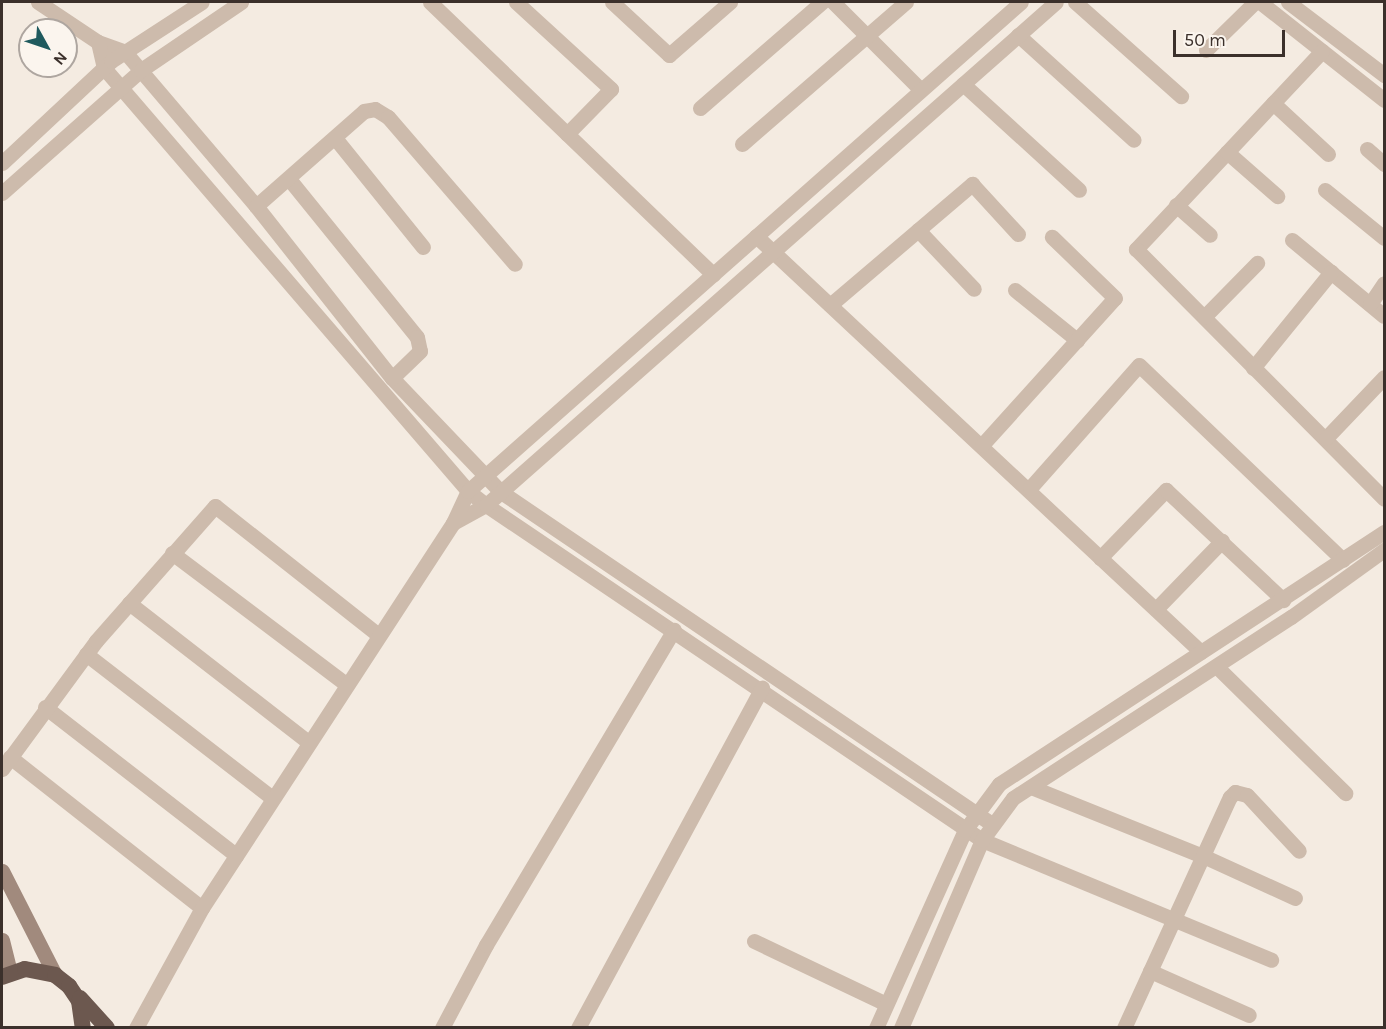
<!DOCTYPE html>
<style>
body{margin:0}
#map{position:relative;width:1386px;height:1029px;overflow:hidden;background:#f4ebe1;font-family:Karla,sans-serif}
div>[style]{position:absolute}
.minor>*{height:15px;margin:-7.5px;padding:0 7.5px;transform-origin:7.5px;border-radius:7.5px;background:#cdbbac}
.tertiary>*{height:15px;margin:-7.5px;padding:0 7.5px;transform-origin:7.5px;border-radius:7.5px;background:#cdbbac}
.secondary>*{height:15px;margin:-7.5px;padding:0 7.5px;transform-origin:7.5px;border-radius:7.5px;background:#a18a7d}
.trunk>*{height:16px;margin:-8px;padding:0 8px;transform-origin:8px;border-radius:8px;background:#6c584f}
span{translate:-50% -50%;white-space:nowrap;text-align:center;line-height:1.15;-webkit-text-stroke:4.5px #fbf5ee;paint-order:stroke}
.frame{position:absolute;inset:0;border:3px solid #3b302b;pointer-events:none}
.north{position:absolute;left:18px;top:18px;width:60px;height:60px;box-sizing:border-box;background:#fbf5ee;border:2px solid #aea6a0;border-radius:50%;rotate:130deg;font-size:16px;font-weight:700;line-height:24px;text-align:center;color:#3b302b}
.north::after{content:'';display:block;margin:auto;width:21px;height:27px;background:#1f5a5e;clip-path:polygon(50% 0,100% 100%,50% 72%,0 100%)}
.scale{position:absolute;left:1173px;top:30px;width:112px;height:27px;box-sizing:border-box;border:3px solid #3b302b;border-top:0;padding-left:8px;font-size:18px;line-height:21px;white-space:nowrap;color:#3b302b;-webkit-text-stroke:4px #fbf5ee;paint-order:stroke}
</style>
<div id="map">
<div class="minor">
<i style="left:38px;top:2px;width:72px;rotate:33.7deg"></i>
<i style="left:98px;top:42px;width:29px;rotate:20deg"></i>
<i style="left:125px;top:52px;width:202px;rotate:49.6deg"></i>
<i style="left:256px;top:206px;width:219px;rotate:51.7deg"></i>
<i style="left:392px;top:378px;width:158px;rotate:46.3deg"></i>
<i style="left:501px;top:492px;width:593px;rotate:34.07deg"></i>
<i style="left:430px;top:2px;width:393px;rotate:43.9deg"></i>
<i style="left:516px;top:2px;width:129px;rotate:42.5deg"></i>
<i style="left:611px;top:89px;width:63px;rotate:134.4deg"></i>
<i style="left:612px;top:2px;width:78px;rotate:42.9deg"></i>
<i style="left:669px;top:55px;width:81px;rotate:-41deg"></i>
<i style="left:833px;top:2px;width:124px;rotate:45deg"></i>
<i style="left:1075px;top:2px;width:142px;rotate:41.6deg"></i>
<i style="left:1260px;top:2px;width:158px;rotate:38.3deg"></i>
<i style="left:1288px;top:2px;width:121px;rotate:37.2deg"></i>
<i style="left:1018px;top:35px;width:156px;rotate:42.2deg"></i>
<i style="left:98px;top:42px;width:27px;rotate:77deg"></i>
<i style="left:104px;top:68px;width:558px;rotate:49.29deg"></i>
<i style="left:468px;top:491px;width:23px;rotate:38deg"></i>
<i style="left:486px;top:505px;width:599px;rotate:34.04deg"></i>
<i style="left:982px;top:840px;width:313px;rotate:22.5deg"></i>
<i style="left:1206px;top:50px;width:69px;rotate:-44.4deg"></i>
<i style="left:1322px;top:51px;width:272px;rotate:133.2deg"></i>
<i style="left:1136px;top:249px;width:352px;rotate:45.2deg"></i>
<i style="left:963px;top:84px;width:157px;rotate:42.4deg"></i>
<i style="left:1273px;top:103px;width:75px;rotate:42.8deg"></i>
<i style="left:700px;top:108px;width:162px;rotate:-41deg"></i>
<i style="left:335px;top:138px;width:140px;rotate:51.1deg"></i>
<i style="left:742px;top:144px;width:217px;rotate:-40.9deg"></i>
<i style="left:1367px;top:149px;width:23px;rotate:41deg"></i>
<i style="left:1227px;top:152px;width:67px;rotate:41.3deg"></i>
<i style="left:289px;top:179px;width:203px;rotate:51deg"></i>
<i style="left:417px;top:337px;width:14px;rotate:78deg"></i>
<i style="left:420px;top:351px;width:39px;rotate:136deg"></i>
<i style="left:1325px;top:190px;width:76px;rotate:39.1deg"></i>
<i style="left:1176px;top:205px;width:45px;rotate:41.4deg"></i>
<i style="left:256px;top:206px;width:144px;rotate:-41.3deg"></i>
<i style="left:364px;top:111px;width:11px;rotate:-10deg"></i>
<i style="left:375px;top:109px;width:15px;rotate:32deg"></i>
<i style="left:388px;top:117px;width:194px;rotate:49.2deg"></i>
<i style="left:918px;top:230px;width:81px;rotate:46.5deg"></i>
<i style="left:756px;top:236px;width:609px;rotate:43.07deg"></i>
<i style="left:1292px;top:240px;width:119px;rotate:39.6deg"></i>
<i style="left:1015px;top:290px;width:80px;rotate:38.9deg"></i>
<i style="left:1370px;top:304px;width:25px;rotate:-56deg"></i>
<i style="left:830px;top:305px;width:187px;rotate:-40.4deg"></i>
<i style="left:972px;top:184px;width:68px;rotate:47.4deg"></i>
<i style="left:1204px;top:317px;width:76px;rotate:-45.5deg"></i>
<i style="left:1253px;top:368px;width:124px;rotate:-50.9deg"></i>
<i style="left:1326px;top:438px;width:84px;rotate:-46.4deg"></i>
<i style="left:982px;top:445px;width:198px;rotate:-47.9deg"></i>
<i style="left:1115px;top:298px;width:88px;rotate:-135.9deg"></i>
<i style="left:1030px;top:488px;width:164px;rotate:-48.5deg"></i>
<i style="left:1139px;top:365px;width:282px;rotate:43.7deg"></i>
<i style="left:453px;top:523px;width:38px;rotate:-29deg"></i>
<i style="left:486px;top:505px;width:760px;rotate:-41.43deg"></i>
<i style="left:172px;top:553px;width:218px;rotate:37deg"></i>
<i style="left:1100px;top:558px;width:95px;rotate:-45.9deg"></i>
<i style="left:1166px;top:490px;width:161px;rotate:43.2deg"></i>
<i style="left:129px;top:603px;width:227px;rotate:37.8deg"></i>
<i style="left:1156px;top:609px;width:95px;rotate:-45.9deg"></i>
<i style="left:86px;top:654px;width:235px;rotate:37.7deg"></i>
<i style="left:1217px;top:667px;width:180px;rotate:44.5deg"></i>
<i style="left:45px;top:707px;width:242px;rotate:37.8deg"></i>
<i style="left:10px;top:757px;width:244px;rotate:38.2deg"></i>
<i style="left:2px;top:769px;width:159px;rotate:-53.7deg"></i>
<i style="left:96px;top:641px;width:180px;rotate:-48.6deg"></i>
<i style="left:215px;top:506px;width:206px;rotate:38.3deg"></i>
<i style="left:1031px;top:787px;width:185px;rotate:21.9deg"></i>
<i style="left:1203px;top:856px;width:101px;rotate:24.5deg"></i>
<i style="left:754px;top:941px;width:146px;rotate:25.5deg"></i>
<i style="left:1150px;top:971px;width:108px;rotate:24deg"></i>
<i style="left:136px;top:1028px;width:137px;rotate:-61.2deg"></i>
<i style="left:202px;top:908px;width:460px;rotate:-56.9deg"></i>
<i style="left:453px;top:523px;width:35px;rotate:-65deg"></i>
<i style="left:468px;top:491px;width:738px;rotate:-41.49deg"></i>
<i style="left:442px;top:1028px;width:94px;rotate:-62.1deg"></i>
<i style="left:486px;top:945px;width:367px;rotate:-59.2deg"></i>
<i style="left:578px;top:1028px;width:387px;rotate:-61.6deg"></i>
<i style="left:876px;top:1028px;width:217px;rotate:-65.8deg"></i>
<i style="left:965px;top:830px;width:57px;rotate:-53.5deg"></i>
<i style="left:999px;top:784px;width:460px;rotate:-33.2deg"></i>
<i style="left:901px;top:1028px;width:205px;rotate:-66.7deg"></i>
<i style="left:982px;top:840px;width:52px;rotate:-53.6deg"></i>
<i style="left:1013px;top:798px;width:332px;rotate:-33.1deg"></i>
<i style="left:1291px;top:617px;width:115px;rotate:-35.8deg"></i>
<i style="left:1124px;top:1028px;width:254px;rotate:-65.4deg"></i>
<i style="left:1230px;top:797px;width:7px;rotate:-45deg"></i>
<i style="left:1235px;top:792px;width:12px;rotate:14deg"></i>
<i style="left:1247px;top:795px;width:76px;rotate:47.1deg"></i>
</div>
<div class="tertiary">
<i style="left:2px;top:163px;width:149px;rotate:-43.1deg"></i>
<i style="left:111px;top:61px;width:108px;rotate:-33deg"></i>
<i style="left:2px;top:193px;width:186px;rotate:-41.5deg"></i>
<i style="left:141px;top:70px;width:121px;rotate:-34.2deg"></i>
</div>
<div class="secondary">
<i style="left:2px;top:871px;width:117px;rotate:63deg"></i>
<i style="left:2px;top:940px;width:34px;rotate:76deg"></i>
</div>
<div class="trunk">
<i style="left:2px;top:977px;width:24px;rotate:-19deg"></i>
<i style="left:25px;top:969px;width:31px;rotate:11deg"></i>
<i style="left:55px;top:975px;width:18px;rotate:38deg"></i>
<i style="left:69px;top:986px;width:18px;rotate:56deg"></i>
<i style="left:79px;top:1001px;width:27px;rotate:82deg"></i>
<i style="left:80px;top:998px;width:40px;rotate:48deg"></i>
</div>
<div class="frame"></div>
<div class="north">N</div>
<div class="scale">50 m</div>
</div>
